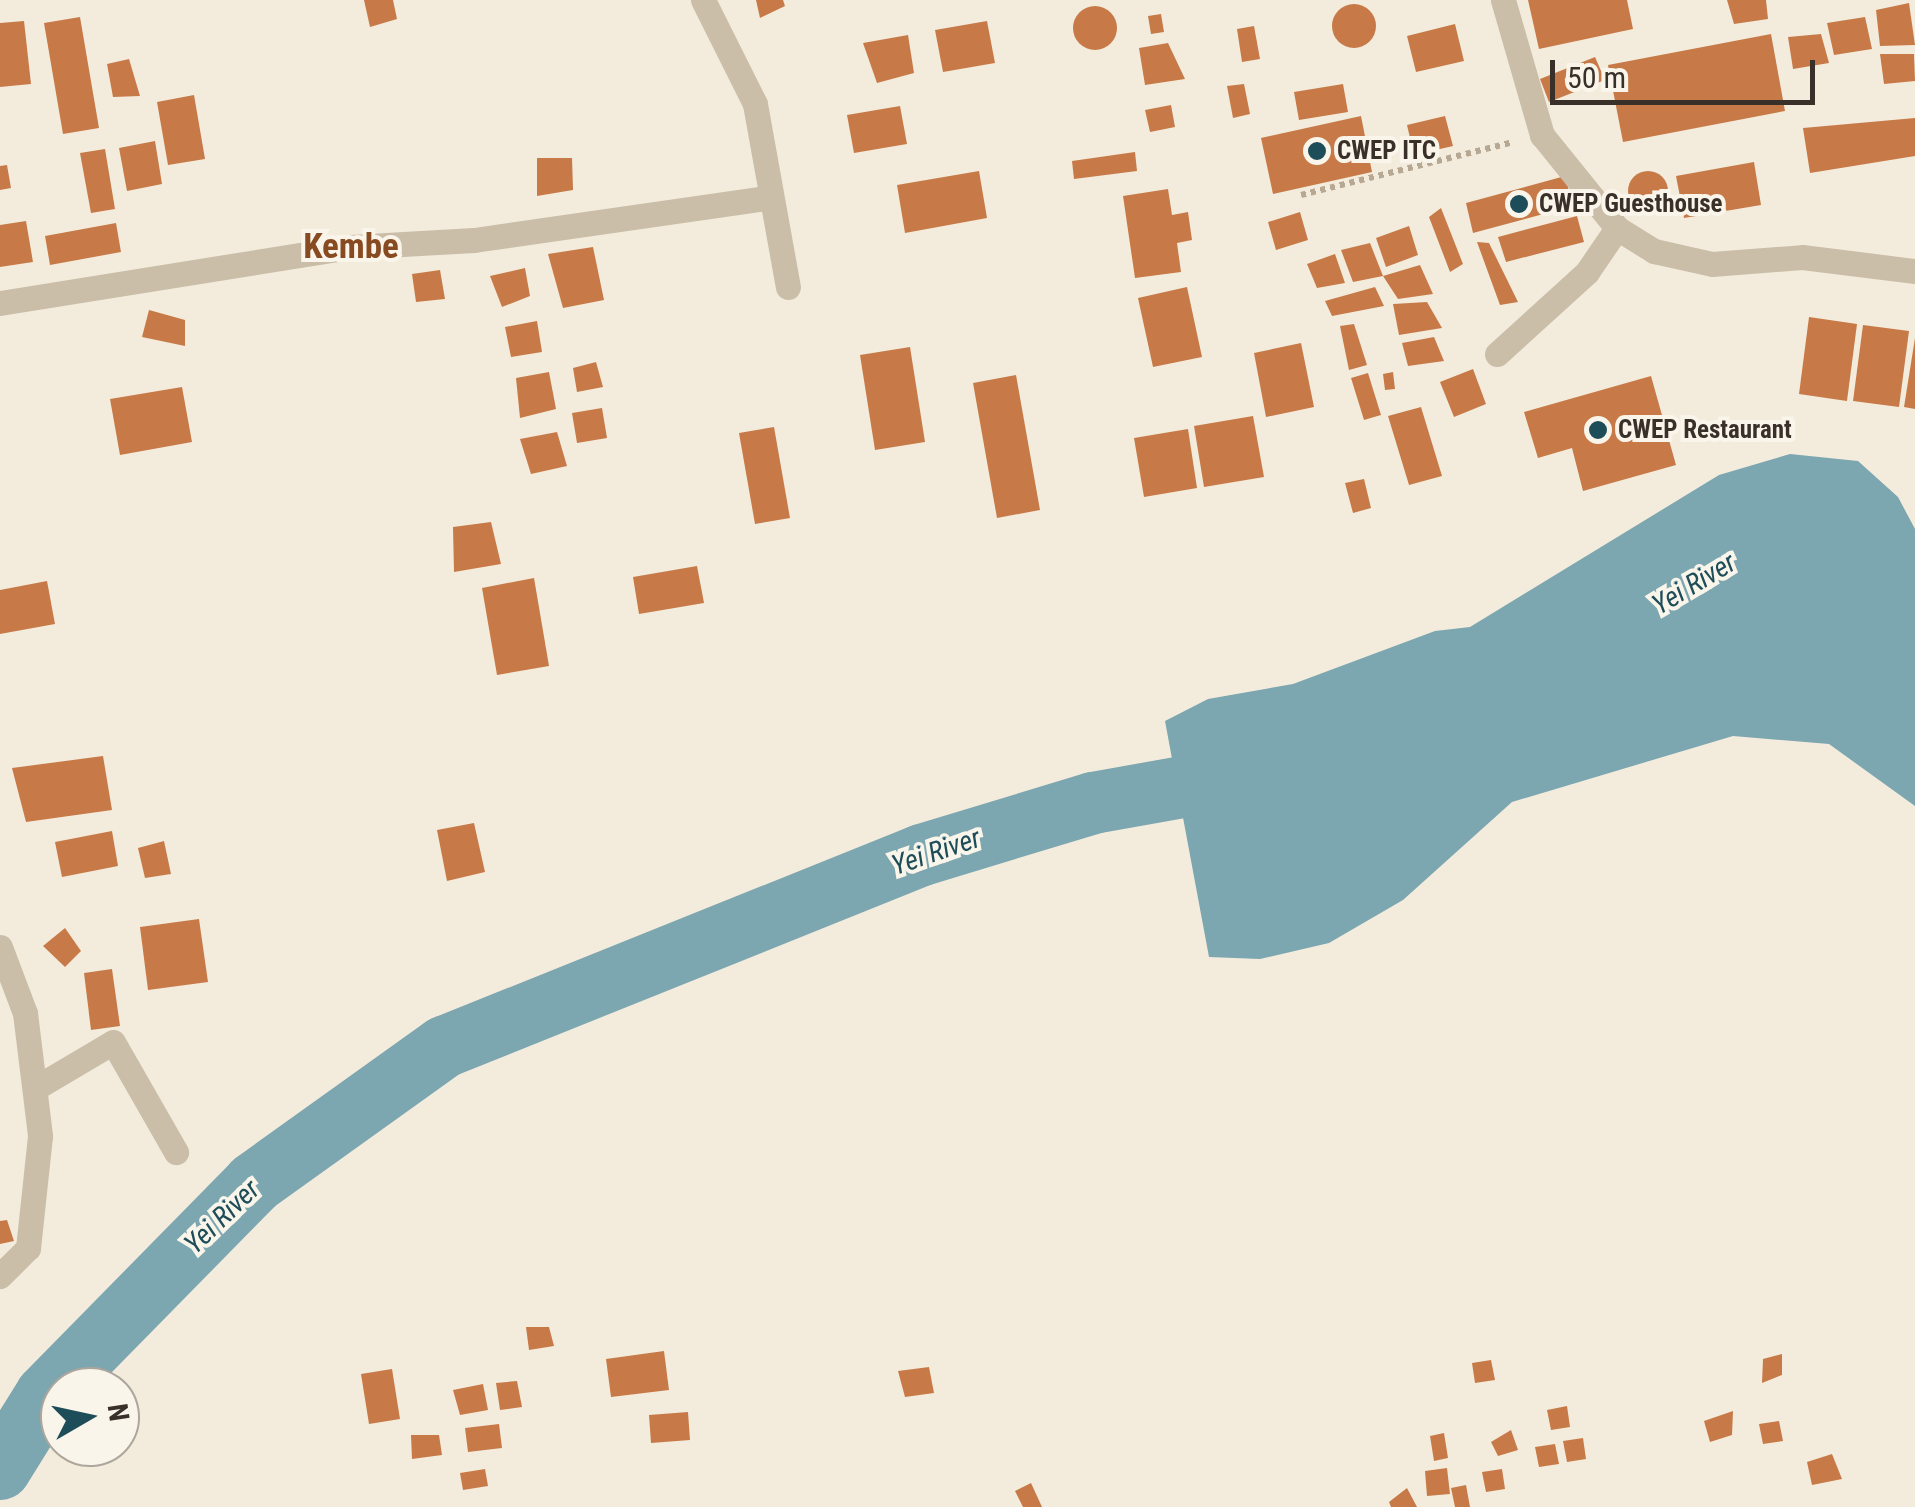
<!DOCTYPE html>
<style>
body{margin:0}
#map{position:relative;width:1915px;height:1507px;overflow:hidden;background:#f3ecdd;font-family:"Roboto Condensed",sans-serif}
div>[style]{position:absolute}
.water>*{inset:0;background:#7ca6b0}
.river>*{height:62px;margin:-31px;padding:0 31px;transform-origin:31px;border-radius:31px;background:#7ca6b0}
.building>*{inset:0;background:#c77a47}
.round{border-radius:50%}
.path>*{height:6px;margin-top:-3px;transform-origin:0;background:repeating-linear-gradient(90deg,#b7a893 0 5px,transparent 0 10px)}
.minor>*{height:25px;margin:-12.5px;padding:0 12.5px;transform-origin:12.5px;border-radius:12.5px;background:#cbbea9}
.dots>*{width:28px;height:28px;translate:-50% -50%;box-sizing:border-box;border:5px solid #faf5ea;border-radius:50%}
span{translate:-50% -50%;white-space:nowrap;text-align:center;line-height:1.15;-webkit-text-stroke:8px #faf5ea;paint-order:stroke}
.poi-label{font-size:25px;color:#383029;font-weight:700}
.left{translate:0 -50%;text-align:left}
.water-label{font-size:28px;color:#1e4d5a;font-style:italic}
.district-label{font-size:35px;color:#884a21;font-weight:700}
.north{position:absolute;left:40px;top:1367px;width:100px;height:100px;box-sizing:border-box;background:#faf5ea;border:2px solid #aca69d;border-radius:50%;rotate:81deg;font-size:28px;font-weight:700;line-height:40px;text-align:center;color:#383029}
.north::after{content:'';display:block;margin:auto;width:35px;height:45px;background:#1e4d5a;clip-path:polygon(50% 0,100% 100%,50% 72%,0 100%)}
.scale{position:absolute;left:1550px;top:60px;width:265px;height:45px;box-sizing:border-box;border:5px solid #383029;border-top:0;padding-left:12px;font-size:30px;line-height:35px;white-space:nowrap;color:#383029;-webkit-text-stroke:8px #faf5ea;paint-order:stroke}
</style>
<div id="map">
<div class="water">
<i style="clip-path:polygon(1790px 454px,1858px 461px,1898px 497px,1915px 529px,1915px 806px,1829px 744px,1733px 736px,1512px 802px,1403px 900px,1329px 943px,1260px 959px,1209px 957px,1165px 721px,1208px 699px,1293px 684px,1435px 631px,1470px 627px,1719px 475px)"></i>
</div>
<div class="river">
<i style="left:0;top:1469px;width:87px;rotate:-58.1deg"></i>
<i style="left:46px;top:1395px;width:297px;rotate:-45.5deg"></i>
<i style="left:254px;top:1183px;width:234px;rotate:-35.6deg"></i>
<i style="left:444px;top:1047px;width:515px;rotate:-21.88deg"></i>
<i style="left:922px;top:855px;width:179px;rotate:-16.9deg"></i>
<i style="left:1093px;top:803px;width:171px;rotate:-10.1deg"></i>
</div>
<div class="building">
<i style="clip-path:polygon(364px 0,393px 0,397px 19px,370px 27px)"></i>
<i style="clip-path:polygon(756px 0,783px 0,785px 6px,760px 18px)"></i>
<i style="clip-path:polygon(1528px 0,1627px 0,1633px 29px,1539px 49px)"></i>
<i style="clip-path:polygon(1727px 0,1766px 0,1768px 19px,1734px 24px)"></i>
<i style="clip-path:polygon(1909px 3px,1915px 45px,1880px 46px,1876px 10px)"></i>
<i class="round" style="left:1332px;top:4px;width:44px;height:44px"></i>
<i class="round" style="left:1073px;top:6px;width:44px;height:44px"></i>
<i style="clip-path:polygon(1161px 14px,1164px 32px,1151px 34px,1148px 16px)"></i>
<i style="clip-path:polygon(80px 17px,99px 128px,63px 134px,44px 23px)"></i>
<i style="clip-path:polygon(1865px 17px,1872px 49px,1834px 55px,1827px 23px)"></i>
<i style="clip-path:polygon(24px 21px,31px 84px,0 87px,0 23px)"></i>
<i style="clip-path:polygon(987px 21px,995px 63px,943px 72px,935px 30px)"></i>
<i style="clip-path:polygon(1455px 24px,1464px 61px,1416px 72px,1407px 36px)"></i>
<i style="clip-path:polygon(1254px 26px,1260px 59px,1242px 62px,1237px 29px)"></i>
<i style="clip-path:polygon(1771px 34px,1785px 111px,1623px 142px,1608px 65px)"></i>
<i style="clip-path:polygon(1821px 34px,1829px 63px,1793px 69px,1788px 37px)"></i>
<i style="clip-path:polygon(908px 35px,914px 73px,877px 83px,863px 43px)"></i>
<i style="clip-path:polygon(1168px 43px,1185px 79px,1145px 85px,1139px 48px)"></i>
<i style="clip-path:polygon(1880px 54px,1914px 54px,1915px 81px,1884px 84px)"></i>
<i style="clip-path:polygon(1595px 57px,1605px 80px,1549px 102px,1540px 79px)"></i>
<i style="clip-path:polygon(129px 59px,140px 96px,113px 97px,107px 64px)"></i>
<i style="clip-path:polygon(1244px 84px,1250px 114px,1233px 118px,1227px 86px)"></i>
<i style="clip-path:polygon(1343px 84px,1348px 112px,1299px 120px,1294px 92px)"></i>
<i style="clip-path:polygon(194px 95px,205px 159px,168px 165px,157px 102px)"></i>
<i style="clip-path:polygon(1171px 105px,1175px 127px,1150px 132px,1145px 110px)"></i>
<i style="clip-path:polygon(900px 106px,907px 144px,854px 153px,847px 115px)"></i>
<i style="clip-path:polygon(1361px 116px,1372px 172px,1273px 194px,1261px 138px)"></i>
<i style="clip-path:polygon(1445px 116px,1453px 146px,1414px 155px,1407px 125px)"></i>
<i style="clip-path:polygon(1915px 118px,1915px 156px,1810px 173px,1803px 128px)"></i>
<i style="clip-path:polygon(155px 141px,162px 184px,127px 191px,119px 148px)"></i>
<i style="clip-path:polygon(105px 149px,115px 209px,91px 213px,80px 153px)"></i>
<i style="clip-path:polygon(1135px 152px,1137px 171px,1074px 179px,1072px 161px)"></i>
<i style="clip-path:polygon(537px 158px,572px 158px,573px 190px,537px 196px)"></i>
<i style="clip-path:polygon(1754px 162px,1761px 205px,1684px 218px,1676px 176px)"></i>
<i style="clip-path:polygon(7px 165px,11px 188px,0 190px,0 166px)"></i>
<i class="round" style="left:1628px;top:171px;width:40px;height:40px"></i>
<i style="clip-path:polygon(979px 171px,987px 218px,905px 233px,897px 185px)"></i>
<i style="clip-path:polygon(1565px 176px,1573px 206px,1473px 233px,1466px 203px)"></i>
<i style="clip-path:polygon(1168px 189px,1172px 215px,1188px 212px,1192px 240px,1177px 243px,1181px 272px,1135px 278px,1123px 196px)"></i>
<i style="clip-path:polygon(1441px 208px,1463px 264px,1450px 272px,1429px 217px)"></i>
<i style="clip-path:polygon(1300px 212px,1308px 240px,1276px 250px,1268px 222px)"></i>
<i style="clip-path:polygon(1577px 216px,1584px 242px,1506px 262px,1498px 237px)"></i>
<i style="clip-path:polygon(26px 221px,33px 262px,0 267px,0 225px)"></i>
<i style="clip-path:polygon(116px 223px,121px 252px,50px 265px,45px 236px)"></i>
<i style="clip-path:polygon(1409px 226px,1418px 255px,1386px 267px,1376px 238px)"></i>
<i style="clip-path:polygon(1477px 242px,1489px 243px,1518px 302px,1500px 305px)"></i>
<i style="clip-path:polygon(1370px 243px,1383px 276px,1353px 282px,1341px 250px)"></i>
<i style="clip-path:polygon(593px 247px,604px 300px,563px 308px,548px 254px)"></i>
<i style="clip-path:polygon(1335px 254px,1345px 283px,1317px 288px,1307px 264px)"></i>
<i style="clip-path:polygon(1420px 265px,1433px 294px,1398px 299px,1383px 276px)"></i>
<i style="clip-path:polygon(525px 268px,530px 296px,502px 307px,490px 276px)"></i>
<i style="clip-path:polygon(440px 270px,445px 299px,416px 302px,412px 274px)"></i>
<i style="clip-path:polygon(1187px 287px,1202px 357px,1153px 367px,1138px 298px)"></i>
<i style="clip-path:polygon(1375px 287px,1384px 306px,1332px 316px,1325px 301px)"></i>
<i style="clip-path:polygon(1427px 302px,1442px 328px,1399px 335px,1393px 304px)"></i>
<i style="clip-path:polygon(149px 310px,185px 320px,185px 346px,142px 337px)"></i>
<i style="clip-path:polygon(1809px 317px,1857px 324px,1847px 401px,1799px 394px)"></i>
<i style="clip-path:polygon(537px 321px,542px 352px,511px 357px,505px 327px)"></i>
<i style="clip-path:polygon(1354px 324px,1367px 365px,1349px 370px,1340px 326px)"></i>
<i style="clip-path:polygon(1863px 325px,1909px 331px,1899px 407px,1853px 401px)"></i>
<i style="clip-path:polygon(1434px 337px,1444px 361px,1408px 366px,1402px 343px)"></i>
<i style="clip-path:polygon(1915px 338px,1915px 409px,1904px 407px)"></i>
<i style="clip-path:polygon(1301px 343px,1314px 407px,1266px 417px,1254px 353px)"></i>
<i style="clip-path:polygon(910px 347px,925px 442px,875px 450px,860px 355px)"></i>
<i style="clip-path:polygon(596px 362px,603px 387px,577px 392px,573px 368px)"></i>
<i style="clip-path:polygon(1473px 369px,1486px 404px,1454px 417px,1440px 382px)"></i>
<i style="clip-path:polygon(549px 372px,556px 409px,520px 418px,516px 378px)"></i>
<i style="clip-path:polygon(1393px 372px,1395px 389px,1385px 390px,1383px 374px)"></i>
<i style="clip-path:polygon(1368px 373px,1381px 415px,1364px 420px,1351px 378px)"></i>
<i style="clip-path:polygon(1016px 375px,1040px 510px,997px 518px,973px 383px)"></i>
<i style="clip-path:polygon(1651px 376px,1676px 465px,1583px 491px,1572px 448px,1538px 458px,1524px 412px)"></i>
<i style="clip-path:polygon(182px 387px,192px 442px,120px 455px,110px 399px)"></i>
<i style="clip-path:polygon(1421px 407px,1442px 476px,1409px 485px,1388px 416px)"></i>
<i style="clip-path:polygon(602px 408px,607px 438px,577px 443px,572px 413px)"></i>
<i style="clip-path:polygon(1253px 416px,1264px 477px,1204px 487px,1194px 426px)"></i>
<i style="clip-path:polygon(774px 427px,790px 518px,755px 524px,739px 433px)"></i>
<i style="clip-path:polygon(1188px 429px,1197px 488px,1144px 497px,1134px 438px)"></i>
<i style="clip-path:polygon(557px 432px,567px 466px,531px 474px,520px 439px)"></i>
<i style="clip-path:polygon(1364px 479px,1371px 508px,1353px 513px,1345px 483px)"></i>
<i style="clip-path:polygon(491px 522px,501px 564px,454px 572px,453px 527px)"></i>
<i style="clip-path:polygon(697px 566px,704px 603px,639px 614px,633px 577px)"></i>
<i style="clip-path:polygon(534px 578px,549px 666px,497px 675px,482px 588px)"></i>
<i style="clip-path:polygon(47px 581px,55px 624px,0 634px,0 590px)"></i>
<i style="clip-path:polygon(103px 756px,112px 810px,26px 822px,12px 768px)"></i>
<i style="clip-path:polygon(474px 823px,485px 872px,447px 881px,437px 830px)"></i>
<i style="clip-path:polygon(112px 831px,118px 866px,62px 877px,55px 842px)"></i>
<i style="clip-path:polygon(164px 841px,171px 874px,145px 878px,138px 848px)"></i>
<i style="clip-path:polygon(199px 919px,208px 982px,148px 990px,140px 927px)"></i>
<i style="clip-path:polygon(65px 928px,81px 951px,65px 967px,43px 946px)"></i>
<i style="clip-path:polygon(112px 969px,120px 1026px,91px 1030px,84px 973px)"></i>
<i style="clip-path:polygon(7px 1220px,14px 1241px,0 1244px,0 1221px)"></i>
<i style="clip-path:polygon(526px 1327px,549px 1327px,554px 1346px,529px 1350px)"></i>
<i style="clip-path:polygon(664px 1351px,669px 1390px,611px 1397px,606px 1359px)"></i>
<i style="clip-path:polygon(1782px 1354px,1782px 1375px,1762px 1383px,1763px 1359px)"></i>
<i style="clip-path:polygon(1491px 1360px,1495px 1380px,1475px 1383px,1472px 1363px)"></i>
<i style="clip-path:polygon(929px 1367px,934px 1393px,905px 1397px,898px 1371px)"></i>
<i style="clip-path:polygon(392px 1369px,400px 1419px,369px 1424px,361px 1374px)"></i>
<i style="clip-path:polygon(517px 1381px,522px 1407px,500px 1410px,496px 1383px)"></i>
<i style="clip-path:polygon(483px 1384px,488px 1410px,460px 1415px,453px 1390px)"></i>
<i style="clip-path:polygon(1567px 1406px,1570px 1427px,1551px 1430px,1547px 1410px)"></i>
<i style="clip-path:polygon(1733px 1411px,1732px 1435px,1710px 1442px,1704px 1421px)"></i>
<i style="clip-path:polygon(688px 1412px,690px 1440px,651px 1443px,649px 1415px)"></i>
<i style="clip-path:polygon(1779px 1421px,1783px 1441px,1763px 1444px,1759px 1424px)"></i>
<i style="clip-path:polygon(499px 1424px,502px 1448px,468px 1452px,465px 1428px)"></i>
<i style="clip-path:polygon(1511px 1430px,1518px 1450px,1498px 1456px,1491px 1442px)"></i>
<i style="clip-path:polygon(1444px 1433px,1448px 1458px,1434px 1461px,1430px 1436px)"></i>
<i style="clip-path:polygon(411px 1435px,439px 1435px,442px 1455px,412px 1459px)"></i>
<i style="clip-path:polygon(1583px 1438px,1586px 1459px,1567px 1462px,1563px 1441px)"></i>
<i style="clip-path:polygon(1555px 1444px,1559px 1464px,1539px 1467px,1535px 1447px)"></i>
<i style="clip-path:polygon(1832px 1454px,1842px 1479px,1812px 1485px,1807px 1462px)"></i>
<i style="clip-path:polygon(1447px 1468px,1450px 1494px,1427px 1496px,1425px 1471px)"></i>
<i style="clip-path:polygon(485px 1469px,488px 1486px,463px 1490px,460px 1473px)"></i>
<i style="clip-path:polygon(1502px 1469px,1505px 1489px,1486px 1492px,1482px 1472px)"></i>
<i style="clip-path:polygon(1031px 1483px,1042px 1507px,1023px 1507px,1015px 1491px)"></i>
<i style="clip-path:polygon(1466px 1485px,1470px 1507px,1455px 1507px,1451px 1488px)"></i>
<i style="clip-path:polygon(1407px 1488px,1417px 1507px,1391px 1507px,1389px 1502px)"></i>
</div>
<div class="path">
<i style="left:1301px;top:195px;width:219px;rotate:-14deg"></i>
</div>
<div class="minor">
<i style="left:703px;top:0;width:116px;rotate:63.4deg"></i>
<i style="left:755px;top:104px;width:186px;rotate:79.8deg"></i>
<i style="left:1503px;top:0;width:141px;rotate:73.9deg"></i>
<i style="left:1542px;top:135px;width:119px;rotate:51.1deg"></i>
<i style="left:1617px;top:228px;width:44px;rotate:31.9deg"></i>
<i style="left:1654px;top:251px;width:59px;rotate:12.6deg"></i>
<i style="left:1712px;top:264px;width:90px;rotate:-4.4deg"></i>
<i style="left:1802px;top:257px;width:114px;rotate:7.1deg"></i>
<i style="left:0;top:303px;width:355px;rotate:-9.1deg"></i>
<i style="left:351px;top:247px;width:123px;rotate:-3.3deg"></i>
<i style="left:474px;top:240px;width:294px;rotate:-8.2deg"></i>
<i style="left:1497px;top:354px;width:122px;rotate:-42.3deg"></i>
<i style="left:1587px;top:272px;width:53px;rotate:-55.7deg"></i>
<i style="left:0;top:947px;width:71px;rotate:69.3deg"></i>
<i style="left:25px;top:1013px;width:124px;rotate:83deg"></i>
<i style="left:40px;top:1136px;width:113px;rotate:96.1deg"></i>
<i style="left:28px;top:1248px;width:40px;rotate:135deg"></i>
<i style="left:37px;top:1087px;width:88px;rotate:-30.6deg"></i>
<i style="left:113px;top:1042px;width:127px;rotate:60.2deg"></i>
</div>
<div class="dots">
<i style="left:1317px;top:151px;background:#1e4d5a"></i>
<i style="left:1519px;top:204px;background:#1e4d5a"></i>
<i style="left:1598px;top:430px;background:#1e4d5a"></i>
</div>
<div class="poi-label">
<span class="left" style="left:1337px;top:151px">CWEP ITC</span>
<span class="left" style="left:1539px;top:204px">CWEP Guesthouse</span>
<span class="left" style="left:1618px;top:430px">CWEP Restaurant</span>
</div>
<div class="water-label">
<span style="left:1694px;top:584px;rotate:-31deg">Yei River</span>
<span style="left:936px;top:852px;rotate:-19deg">Yei River</span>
<span style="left:222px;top:1217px;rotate:-44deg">Yei River</span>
</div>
<div class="district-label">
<span style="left:351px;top:247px">Kembe</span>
</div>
<div class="north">N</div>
<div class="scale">50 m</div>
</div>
